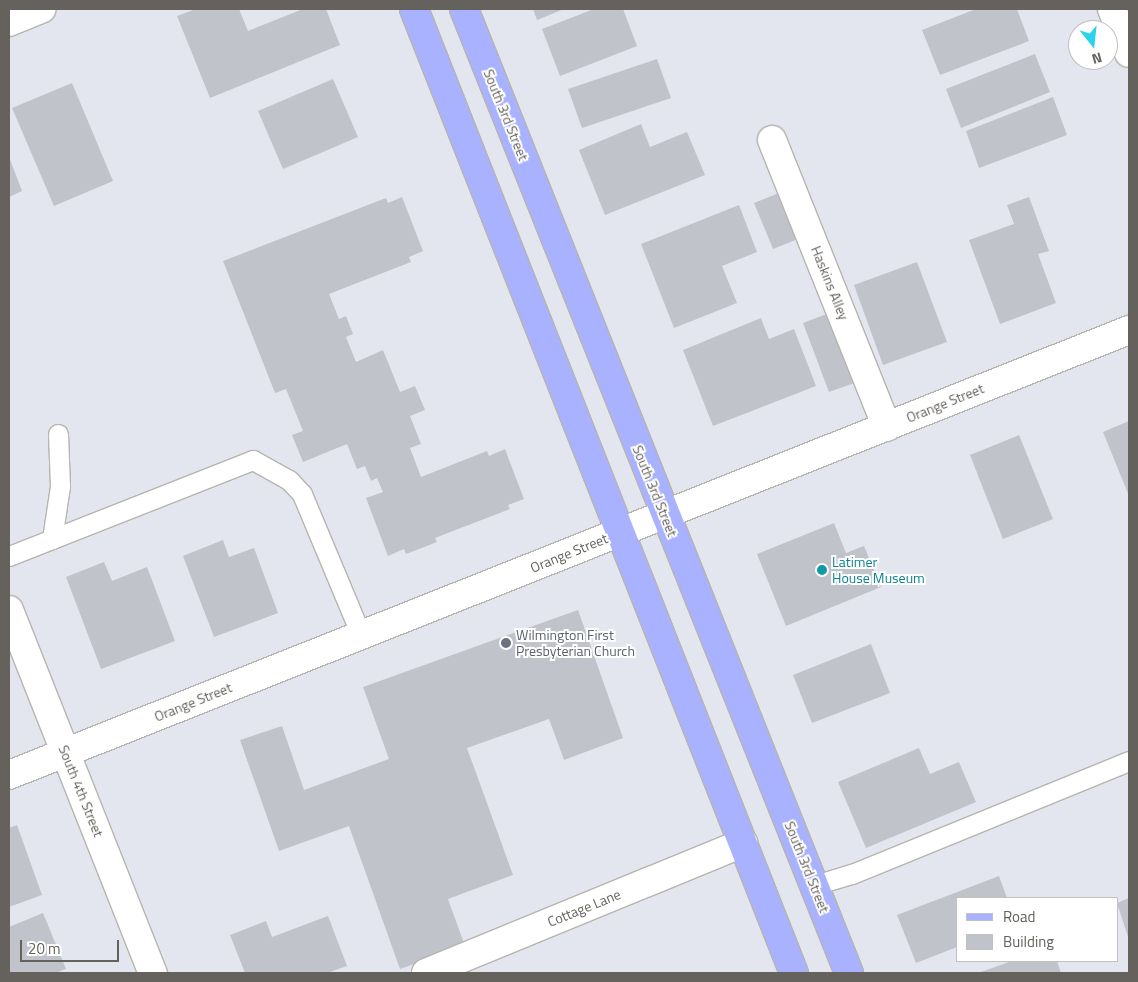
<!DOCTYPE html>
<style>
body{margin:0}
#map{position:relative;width:1138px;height:982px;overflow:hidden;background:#e4e6ef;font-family:"Titillium Web",sans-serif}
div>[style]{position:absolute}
.building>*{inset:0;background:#c0c3ca}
.roads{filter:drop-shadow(1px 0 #b7b4af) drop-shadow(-1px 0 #b7b4af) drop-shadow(0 1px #b7b4af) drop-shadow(0 -1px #b7b4af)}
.service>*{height:19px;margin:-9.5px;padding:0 9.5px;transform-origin:9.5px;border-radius:9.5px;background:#fff}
.minor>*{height:28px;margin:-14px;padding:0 14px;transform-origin:14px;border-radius:14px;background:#fff}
.primary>*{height:28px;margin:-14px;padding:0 14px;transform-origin:14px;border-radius:14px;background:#a8b2ff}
.dots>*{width:14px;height:14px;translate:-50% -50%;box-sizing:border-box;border:2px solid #fff;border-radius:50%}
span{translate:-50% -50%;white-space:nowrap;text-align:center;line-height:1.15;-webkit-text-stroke:4px #fff;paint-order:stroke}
.street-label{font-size:14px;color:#65615c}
.culture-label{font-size:14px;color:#0d838f}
.left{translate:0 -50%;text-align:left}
.worship-label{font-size:14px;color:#5b616d}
.frame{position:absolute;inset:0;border:10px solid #65615c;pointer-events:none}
.legend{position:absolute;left:956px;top:897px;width:162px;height:65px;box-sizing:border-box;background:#fff;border:1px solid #c1c0be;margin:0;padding:6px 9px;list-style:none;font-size:15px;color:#65615c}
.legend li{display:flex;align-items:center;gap:10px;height:25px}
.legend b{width:25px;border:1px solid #c1c0be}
.north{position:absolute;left:1068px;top:20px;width:50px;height:50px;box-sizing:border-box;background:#fff;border:1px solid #c1c0be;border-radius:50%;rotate:164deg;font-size:14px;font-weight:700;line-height:20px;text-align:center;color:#65615c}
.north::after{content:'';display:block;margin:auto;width:18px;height:22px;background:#2bd4ed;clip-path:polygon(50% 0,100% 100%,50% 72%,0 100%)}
.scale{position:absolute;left:20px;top:940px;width:99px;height:22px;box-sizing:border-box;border:2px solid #65615c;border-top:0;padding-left:6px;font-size:15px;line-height:18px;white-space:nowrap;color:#65615c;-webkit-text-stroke:4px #fff;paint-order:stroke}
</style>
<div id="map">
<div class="building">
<i style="clip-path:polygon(196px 9px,239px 9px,248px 31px,303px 9px,326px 9px,340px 45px,210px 98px,177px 16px)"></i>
<i style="clip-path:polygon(533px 9px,564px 9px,537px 20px)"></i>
<i style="clip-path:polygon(594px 9px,623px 9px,637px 46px,560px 76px,542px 29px)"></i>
<i style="clip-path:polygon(976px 9px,1017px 9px,1029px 41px,940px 75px,922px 30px)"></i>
<i style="clip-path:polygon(1035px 54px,1050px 92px,961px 128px,946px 89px)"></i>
<i style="clip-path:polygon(657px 59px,671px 98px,582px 128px,568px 89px)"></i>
<i style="clip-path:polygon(333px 79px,358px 137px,283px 169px,258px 111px)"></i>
<i style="clip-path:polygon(72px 83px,113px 181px,54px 206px,12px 108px)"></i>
<i style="clip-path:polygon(1053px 97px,1067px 135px,979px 168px,966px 131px)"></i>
<i style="clip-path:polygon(641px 124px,650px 147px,687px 132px,705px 175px,605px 215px,579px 150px)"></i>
<i style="clip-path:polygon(9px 157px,22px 191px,9px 197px)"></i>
<i style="clip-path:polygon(779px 193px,798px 239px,773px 249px,754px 203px)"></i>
<i style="clip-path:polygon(402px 197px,423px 251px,409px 257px,411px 262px,329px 294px,339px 319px,346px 316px,353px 334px,346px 337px,356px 362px,383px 350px,400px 392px,415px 386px,425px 410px,410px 416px,421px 444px,410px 448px,421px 477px,487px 451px,489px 456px,505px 449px,524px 499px,508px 505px,510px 509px,435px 538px,437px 542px,406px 554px,404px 549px,388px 556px,366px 498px,383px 492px,377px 478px,371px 481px,365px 466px,357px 469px,347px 444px,303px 462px,292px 435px,303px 431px,286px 389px,275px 393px,223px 261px,386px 198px,388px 203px)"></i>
<i style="clip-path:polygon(1029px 197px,1049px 251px,1038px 254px,1056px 303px,1000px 324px,969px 240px,1014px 224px,1007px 205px)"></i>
<i style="clip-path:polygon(739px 205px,757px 252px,722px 266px,737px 303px,674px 328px,641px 244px)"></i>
<i style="clip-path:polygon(917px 262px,947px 342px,883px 365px,854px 285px)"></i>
<i style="clip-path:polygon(834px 311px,860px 381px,829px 392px,803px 323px)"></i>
<i style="clip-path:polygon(761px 318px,769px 339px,794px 329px,816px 386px,713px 426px,683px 350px)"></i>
<i style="clip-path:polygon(1129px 421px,1129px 496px,1103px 432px)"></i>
<i style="clip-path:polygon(1019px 435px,1053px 519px,1003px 539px,970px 455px)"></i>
<i style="clip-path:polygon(834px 523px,846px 553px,864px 546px,881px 587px,786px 626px,757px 554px)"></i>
<i style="clip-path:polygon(223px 540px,229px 557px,254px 548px,278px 613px,214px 637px,183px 556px)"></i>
<i style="clip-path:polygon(104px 562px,112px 581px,147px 567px,175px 641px,101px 669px,66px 577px)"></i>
<i style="clip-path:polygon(578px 610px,623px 738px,564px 760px,549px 719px,467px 748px,513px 875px,448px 899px,465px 946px,400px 969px,349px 826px,279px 851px,240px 740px,282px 726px,304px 790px,389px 759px,363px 687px)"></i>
<i style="clip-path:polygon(871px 644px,890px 693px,812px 723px,793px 675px)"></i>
<i style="clip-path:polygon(919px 748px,930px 774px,959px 762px,976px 802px,866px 848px,838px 782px)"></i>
<i style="clip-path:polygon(17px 825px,42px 895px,9px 907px,9px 828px)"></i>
<i style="clip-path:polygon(999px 876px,1007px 898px,957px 898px,957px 947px,916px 963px,897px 915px)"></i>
<i style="clip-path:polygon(1129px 898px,1129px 940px,1117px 903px)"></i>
<i style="clip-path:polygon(43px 913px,66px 969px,55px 973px,9px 973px,9px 927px)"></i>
<i style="clip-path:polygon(328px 916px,347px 966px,327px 973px,245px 973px,230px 935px,266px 921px,272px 937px)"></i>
<i style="clip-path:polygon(1012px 961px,1057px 961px,1061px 973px,978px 973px)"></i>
</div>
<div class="roads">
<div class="service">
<i style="left:52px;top:539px;width:54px;rotate:-81.4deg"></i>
<i style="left:60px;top:486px;width:52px;rotate:-92.2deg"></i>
<i style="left:9px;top:556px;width:262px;rotate:-21.5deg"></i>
<i style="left:253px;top:460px;width:41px;rotate:29.1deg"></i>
<i style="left:289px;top:480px;width:19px;rotate:47deg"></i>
<i style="left:302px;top:494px;width:153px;rotate:67.3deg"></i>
<i style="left:815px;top:885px;width:39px;rotate:-17deg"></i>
<i style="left:852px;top:874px;width:299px;rotate:-22.2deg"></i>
</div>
<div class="minor">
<i style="left:1112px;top:9px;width:47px;rotate:68.9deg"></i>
<i style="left:9px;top:22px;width:35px;rotate:-22deg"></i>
<i style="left:772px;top:140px;width:309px;rotate:68.2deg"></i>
<i style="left:9px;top:610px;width:391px;rotate:68.4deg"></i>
<i style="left:9px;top:775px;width:1205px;rotate:-21.67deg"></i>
<i style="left:426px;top:973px;width:343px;rotate:-22.3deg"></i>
</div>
<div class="primary">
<i style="left:414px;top:9px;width:1036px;rotate:68.49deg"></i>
<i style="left:464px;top:9px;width:1038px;rotate:68.23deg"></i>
</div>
</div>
<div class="dots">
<i style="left:822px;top:570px;background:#0f9aa8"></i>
<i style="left:506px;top:643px;background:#6b7280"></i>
</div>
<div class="street-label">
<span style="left:506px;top:115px;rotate:68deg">South 3rd Street</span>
<span style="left:830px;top:283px;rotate:68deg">Haskins Alley</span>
<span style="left:945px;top:403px;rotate:-22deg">Orange Street</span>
<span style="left:655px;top:491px;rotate:68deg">South 3rd Street</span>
<span style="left:569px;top:553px;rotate:-22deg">Orange Street</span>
<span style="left:193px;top:702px;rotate:-22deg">Orange Street</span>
<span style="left:81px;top:791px;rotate:68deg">South 4th Street</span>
<span style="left:807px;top:867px;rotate:68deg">South 3rd Street</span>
<span style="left:584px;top:908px;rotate:-22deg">Cottage Lane</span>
</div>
<div class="culture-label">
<span class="left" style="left:832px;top:570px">Latimer<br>House Museum</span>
</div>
<div class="worship-label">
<span class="left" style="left:516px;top:643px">Wilmington First<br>Presbyterian Church</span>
</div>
<div class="frame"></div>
<ul class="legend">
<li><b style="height:6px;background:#a8b2ff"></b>Road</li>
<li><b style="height:14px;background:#c0c3ca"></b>Building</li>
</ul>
<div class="north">N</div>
<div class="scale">20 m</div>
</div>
